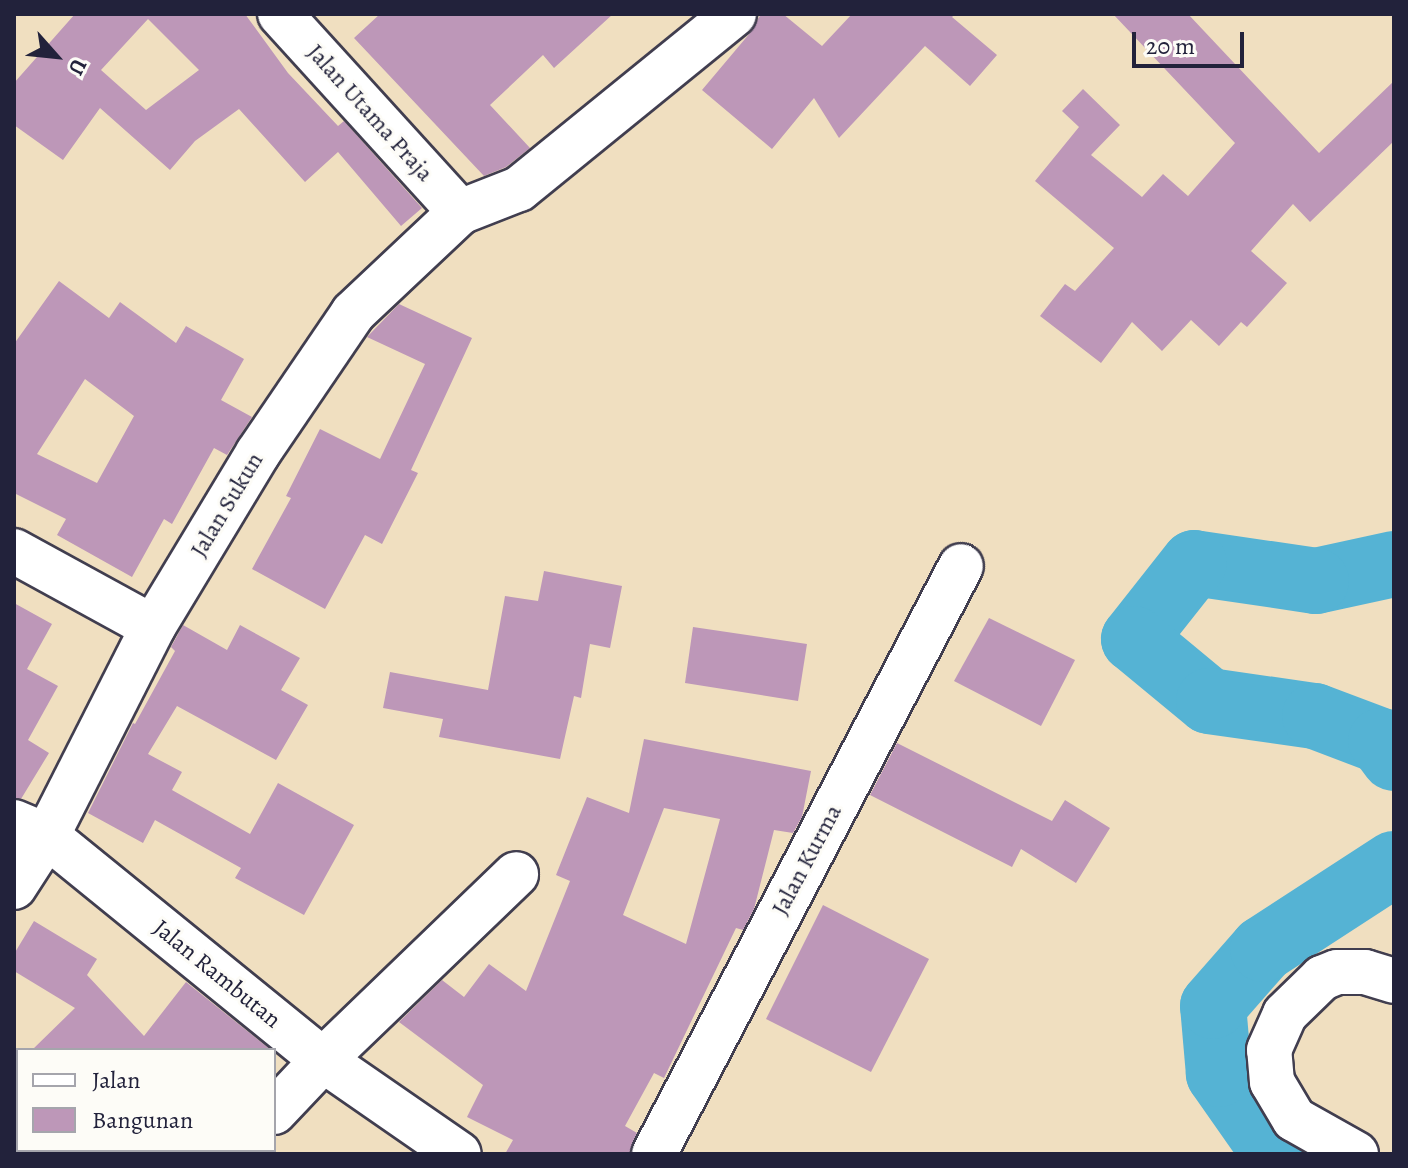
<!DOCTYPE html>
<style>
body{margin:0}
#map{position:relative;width:1408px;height:1168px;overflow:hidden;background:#f0dfc0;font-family:Alegreya,serif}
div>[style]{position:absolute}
.river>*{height:66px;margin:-33px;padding:0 33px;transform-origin:33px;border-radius:33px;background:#55b3d4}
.building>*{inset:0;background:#bd97b8}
.roads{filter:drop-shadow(2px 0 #413e4f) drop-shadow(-2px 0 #413e4f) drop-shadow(0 2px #413e4f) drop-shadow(0 -2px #413e4f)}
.street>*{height:44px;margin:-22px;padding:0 22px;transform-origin:22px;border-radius:22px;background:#fff}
span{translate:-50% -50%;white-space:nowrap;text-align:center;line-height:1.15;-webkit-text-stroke:6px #fdfcf7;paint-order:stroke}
.street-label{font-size:24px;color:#22223b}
.frame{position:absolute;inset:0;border:16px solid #22223b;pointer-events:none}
.legend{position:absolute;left:16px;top:1048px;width:260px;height:104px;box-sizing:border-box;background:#fdfcf7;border:2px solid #a5a5ac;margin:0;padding:10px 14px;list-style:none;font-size:24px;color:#22223b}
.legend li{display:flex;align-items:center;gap:16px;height:40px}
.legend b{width:40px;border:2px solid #a5a5ac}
.north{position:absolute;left:16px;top:16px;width:80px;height:80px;-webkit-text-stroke:6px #fdfcf7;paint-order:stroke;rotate:117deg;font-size:22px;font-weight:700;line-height:32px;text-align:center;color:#22223b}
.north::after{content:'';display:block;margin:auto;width:28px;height:36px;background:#22223b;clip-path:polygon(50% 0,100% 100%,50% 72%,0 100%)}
.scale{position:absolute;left:1132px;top:32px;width:112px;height:36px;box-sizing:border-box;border:4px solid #22223b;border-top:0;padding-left:10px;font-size:24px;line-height:28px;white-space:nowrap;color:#22223b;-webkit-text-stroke:6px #fdfcf7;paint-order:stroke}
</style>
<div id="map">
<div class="river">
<i style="left:1394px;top:564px;width:80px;rotate:167.7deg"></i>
<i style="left:1316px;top:581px;width:123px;rotate:-171.6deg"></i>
<i style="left:1194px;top:563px;width:97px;rotate:128.3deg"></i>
<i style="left:1134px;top:639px;width:97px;rotate:39.6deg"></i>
<i style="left:1209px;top:701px;width:107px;rotate:8.1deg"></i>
<i style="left:1315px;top:716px;width:71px;rotate:20.7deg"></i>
<i style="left:1381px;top:741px;width:21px;rotate:53deg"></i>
<i style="left:1275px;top:1154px;width:98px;rotate:-125deg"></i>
<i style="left:1219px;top:1074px;width:68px;rotate:-95deg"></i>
<i style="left:1213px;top:1006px;width:76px;rotate:-48.7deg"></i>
<i style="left:1263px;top:949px;width:156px;rotate:-33deg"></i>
</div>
<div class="building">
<i style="clip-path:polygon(evenodd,75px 14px,245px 14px,288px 73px,338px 126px,344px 121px,422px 208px,401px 226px,338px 152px,305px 182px,239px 109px,195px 141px,170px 170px,100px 108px,63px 160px,14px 125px,14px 83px,75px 14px,148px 19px,199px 70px,146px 110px,101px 70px,148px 19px)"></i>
<i style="clip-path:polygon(380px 14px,613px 14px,554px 68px,543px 55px,490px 105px,530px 148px,506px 167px,484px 176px,354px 38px)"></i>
<i style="clip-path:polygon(761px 14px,783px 14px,822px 46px,852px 14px,955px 14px,952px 17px,997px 55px,970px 86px,925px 46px,839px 138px,814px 98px,772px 149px,702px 90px,750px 33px)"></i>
<i style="clip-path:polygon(1113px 14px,1188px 14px,1319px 153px,1394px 81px,1394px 141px,1310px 222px,1293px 204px,1251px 251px,1287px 283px,1247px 327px,1241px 322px,1219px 346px,1191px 320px,1162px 351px,1132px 322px,1101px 363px,1040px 316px,1065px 284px,1075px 291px,1114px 248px,1035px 181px,1079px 127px,1062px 111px,1083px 89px,1120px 125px,1091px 155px,1142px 197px,1163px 174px,1188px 196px,1235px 143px)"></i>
<i style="clip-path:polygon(evenodd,59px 281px,109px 318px,120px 302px,176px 343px,186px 326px,244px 359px,221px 400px,252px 417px,227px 455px,214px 448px,172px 524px,164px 519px,132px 577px,57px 535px,66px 519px,14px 493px,14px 344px,59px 281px,85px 379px,134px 416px,97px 483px,37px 454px,85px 379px)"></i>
<i style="clip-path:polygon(399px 304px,472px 338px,411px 470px,418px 473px,382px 544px,365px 535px,325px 609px,252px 569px,291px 498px,286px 496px,320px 429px,380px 459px,425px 364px,367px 337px)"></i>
<i style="clip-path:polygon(544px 571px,622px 586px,610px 648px,590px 644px,581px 698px,574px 696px,560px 759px,439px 737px,443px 719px,383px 708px,390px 672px,488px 690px,505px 596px,538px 601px)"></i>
<i style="clip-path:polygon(14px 603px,52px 624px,27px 669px,58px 686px,28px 740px,49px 753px,21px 799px,14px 798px)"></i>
<i style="clip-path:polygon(989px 618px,1075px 660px,1041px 726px,954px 681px)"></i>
<i style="clip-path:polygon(183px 625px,227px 650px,240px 625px,300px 658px,281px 690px,308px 705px,276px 760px,177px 706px,148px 754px,182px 772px,172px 790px,250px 834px,278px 783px,354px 825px,304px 915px,235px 878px,241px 868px,155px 820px,143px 843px,88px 813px,133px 723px,135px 724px,175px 651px,171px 647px)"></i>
<i style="clip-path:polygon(693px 627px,807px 644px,798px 701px,685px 683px)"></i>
<i style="clip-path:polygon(evenodd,644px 739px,811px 771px,802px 817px,793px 833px,774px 830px,754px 909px,743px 930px,736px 928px,664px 1078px,654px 1073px,625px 1126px,637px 1133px,629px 1154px,505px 1154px,513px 1140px,467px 1117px,483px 1085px,399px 1022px,442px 980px,464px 997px,489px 964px,526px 991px,570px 881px,556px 875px,587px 797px,629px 813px,644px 739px,664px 808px,720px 819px,686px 944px,623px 915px,664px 808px)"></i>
<i style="clip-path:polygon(897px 743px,1052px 821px,1065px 800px,1110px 828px,1076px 883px,1021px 849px,1012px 867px,870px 795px)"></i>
<i style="clip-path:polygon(823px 905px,929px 959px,871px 1072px,766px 1019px)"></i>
<i style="clip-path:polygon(34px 921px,97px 959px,87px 975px,144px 1036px,186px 982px,271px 1050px,32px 1050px,75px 1008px,14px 971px,14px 954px)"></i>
</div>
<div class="roads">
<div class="street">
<i style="left:280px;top:14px;width:268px;rotate:47.7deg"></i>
<i style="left:14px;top:551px;width:158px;rotate:28.7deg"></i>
<i style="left:14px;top:822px;width:36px;rotate:23deg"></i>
<i style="left:47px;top:836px;width:355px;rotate:39.1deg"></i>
<i style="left:323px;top:1060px;width:165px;rotate:34.7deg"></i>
<i style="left:14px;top:887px;width:61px;rotate:-57.1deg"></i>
<i style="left:47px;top:836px;width:234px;rotate:-63.1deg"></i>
<i style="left:153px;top:627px;width:203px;rotate:-58.9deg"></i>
<i style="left:258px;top:453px;width:169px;rotate:-55.8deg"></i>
<i style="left:353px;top:313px;width:147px;rotate:-43.3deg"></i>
<i style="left:460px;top:212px;width:63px;rotate:-21.3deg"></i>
<i style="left:519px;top:189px;width:277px;rotate:-39.1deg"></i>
<i style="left:274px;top:1112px;width:71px;rotate:-46.7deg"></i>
<i style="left:323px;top:1060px;width:268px;rotate:-43.9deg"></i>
<i style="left:235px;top:1154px;width:6px;rotate:-45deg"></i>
<i style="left:654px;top:1154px;width:663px;rotate:-62.43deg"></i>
<i style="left:1356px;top:1154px;width:71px;rotate:-150.6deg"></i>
<i style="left:1294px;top:1119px;width:43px;rotate:-120.7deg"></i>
<i style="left:1272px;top:1082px;width:32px;rotate:-95deg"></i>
<i style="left:1269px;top:1050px;width:39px;rotate:-66deg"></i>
<i style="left:1285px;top:1014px;width:52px;rotate:-44.2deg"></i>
<i style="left:1322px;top:978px;width:16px;rotate:-22deg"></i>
<i style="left:1337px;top:972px;width:28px"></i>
<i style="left:1365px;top:972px;width:30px;rotate:17deg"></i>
</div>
</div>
<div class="street-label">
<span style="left:370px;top:113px;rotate:48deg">Jalan Utama Praja</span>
<span style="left:227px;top:505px;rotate:-59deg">Jalan Sukun</span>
<span style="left:807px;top:860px;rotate:-62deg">Jalan Kurma</span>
<span style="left:217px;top:974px;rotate:39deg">Jalan Rambutan</span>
</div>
<div class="frame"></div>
<ul class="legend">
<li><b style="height:10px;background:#fff"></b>Jalan</li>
<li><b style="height:22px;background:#bd97b8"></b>Bangunan</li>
</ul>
<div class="north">U</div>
<div class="scale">20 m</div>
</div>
